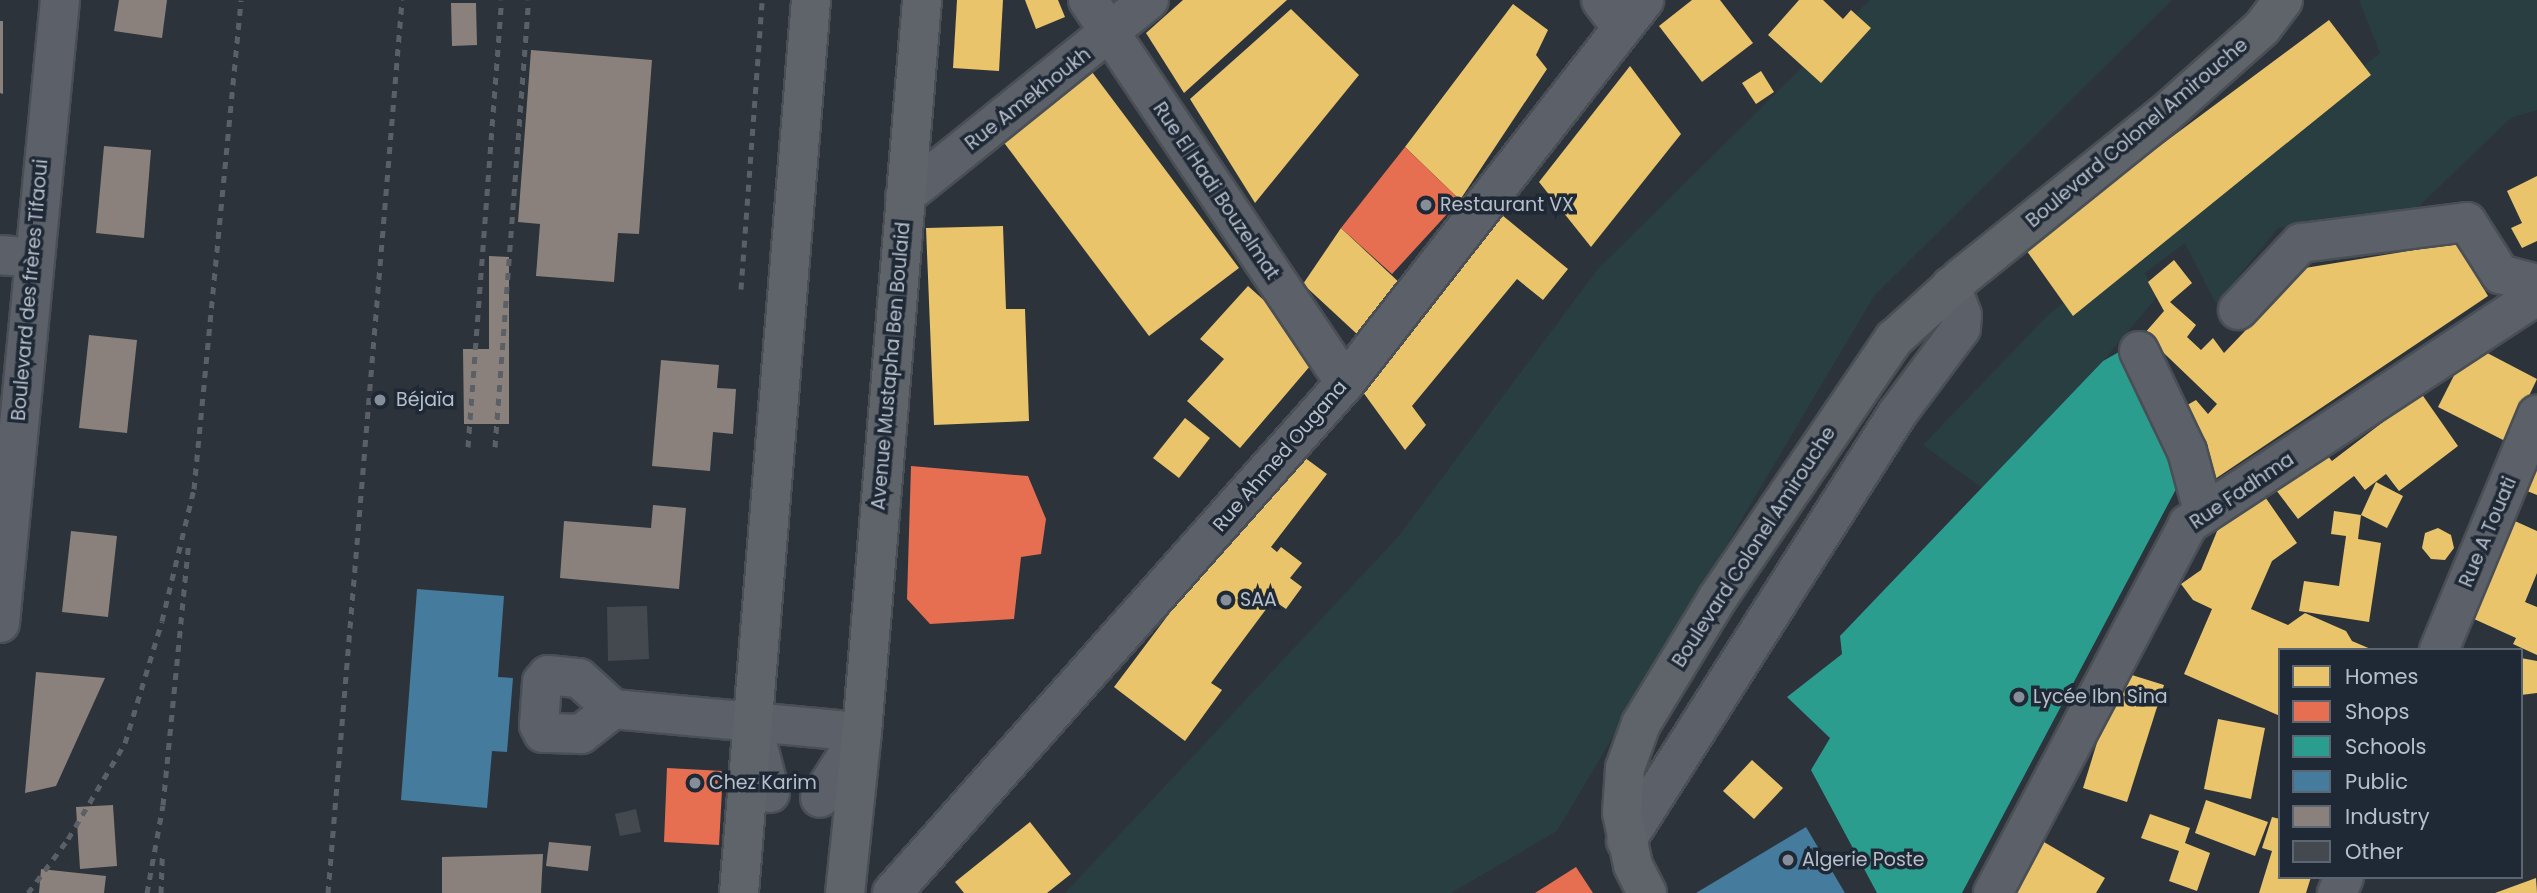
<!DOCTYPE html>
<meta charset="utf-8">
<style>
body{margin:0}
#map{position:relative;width:2537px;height:893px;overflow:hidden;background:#2c333b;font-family:Poppins,sans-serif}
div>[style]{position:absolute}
.green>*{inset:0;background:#293e41}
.homes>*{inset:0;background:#e9c46a}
.shops>*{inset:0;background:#e76f51}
.schools>*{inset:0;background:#2a9d8f}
.public>*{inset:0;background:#457b9d}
.industry>*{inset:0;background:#8a817c}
.building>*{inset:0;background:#43494f}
.roads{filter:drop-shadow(2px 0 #4a4f55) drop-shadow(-2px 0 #4a4f55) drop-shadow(0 2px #4a4f55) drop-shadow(0 -2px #4a4f55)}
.minor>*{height:38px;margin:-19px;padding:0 19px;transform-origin:19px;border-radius:19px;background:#5c6169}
.major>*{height:38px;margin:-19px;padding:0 19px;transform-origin:19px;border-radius:19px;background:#5f636a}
.rail>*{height:5px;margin-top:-2.5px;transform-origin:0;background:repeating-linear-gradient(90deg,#5b6066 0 7px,transparent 0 14px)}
.dots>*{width:19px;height:19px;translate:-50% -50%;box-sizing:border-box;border:4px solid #1f2936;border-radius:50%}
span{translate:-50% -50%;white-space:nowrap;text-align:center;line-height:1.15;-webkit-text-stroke:7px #1f2936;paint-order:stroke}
.street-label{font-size:19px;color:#b7bfcb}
.poi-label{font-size:19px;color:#b7bfcb}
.left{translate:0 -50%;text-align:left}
.legend{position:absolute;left:2278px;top:648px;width:245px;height:231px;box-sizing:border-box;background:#1f2936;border:2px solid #5c6572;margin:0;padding:9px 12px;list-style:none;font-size:21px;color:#b7bfcb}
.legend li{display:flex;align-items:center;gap:14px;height:35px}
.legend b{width:35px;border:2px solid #5c6572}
</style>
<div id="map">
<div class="green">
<i style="clip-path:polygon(1870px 0,2172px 0,1874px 296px,1557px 831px,1451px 893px,1065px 893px,1398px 537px,1597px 270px)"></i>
<i style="clip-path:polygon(2359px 0,2537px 0,2537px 110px,2511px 118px,2418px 207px,2278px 228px,2216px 304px,2185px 243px,2145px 273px,2157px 297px,2103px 361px,1982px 488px,1923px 445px,2048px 315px,2380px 53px)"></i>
</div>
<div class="homes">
<i style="clip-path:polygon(957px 0,1003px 0,999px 71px,953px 68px)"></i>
<i style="clip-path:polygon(1025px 0,1058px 0,1065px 17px,1036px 29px)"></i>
<i style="clip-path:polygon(1183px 0,1287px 0,1184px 93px,1146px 33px)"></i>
<i style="clip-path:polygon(1692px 0,1720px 0,1753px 43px,1702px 82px,1659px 26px)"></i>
<i style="clip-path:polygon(1799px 0,1823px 0,1843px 19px,1851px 10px,1871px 28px,1821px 83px,1768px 35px)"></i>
<i style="clip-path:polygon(1513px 4px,1548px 30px,1536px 55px,1547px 69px,1460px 200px,1405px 147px)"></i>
<i style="clip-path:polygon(1291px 9px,1359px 75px,1255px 203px,1190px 99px)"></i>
<i style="clip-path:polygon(2329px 20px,2371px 75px,2073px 316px,2024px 247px)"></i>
<i style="clip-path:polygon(1630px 66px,1681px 134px,1591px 247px,1539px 182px)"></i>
<i style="clip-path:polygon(1761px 71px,1774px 92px,1756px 104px,1742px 83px)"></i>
<i style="clip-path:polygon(1092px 72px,1239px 268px,1149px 336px,1002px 140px)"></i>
<i style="clip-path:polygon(2537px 176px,2537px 241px,2522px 248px,2511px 228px,2522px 223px,2507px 191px)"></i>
<i style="clip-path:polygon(1502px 215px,1568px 269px,1543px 300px,1517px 279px,1412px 406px,1426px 425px,1405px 450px,1360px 388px)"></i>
<i style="clip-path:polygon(1003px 226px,1006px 309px,1025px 309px,1029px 421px,934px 425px,926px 228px)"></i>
<i style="clip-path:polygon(1341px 228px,1403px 286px,1358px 335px,1303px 284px)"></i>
<i style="clip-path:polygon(2457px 243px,2488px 296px,2209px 483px,2173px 413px,2196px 400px,2208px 414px,2217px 404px,2144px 334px,2164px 311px,2148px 282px,2174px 260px,2192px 283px,2170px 302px,2196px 325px,2187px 337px,2201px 350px,2213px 338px,2224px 353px,2305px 268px)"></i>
<i style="clip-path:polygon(1248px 286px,1322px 352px,1240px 448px,1187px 401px,1224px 359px,1200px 339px)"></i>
<i style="clip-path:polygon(2470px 344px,2537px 379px,2507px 442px,2438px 407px)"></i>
<i style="clip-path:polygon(2421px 393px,2458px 446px,2399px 491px,2386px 474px,2365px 490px,2354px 476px,2298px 519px,2276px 490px,2325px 453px,2332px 461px)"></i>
<i style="clip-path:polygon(1185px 418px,1210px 438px,1179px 478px,1153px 458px)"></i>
<i style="clip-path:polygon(1293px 449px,1327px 474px,1271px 547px,1277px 552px,1281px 547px,1302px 563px,1290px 578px,1302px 587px,1286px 609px,1273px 600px,1211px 683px,1222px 690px,1185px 741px,1114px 687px)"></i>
<i style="clip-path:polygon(2537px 450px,2537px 495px,2522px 489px)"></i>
<i style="clip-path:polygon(2376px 482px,2403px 496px,2387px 528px,2361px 515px,2358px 539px,2381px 543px,2369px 622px,2299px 611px,2304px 581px,2339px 586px,2346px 536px,2331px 534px,2334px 511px,2361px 515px)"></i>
<i style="clip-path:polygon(2263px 494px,2297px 543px,2272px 561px,2251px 609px,2288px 625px,2305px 613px,2346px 631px,2352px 641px,2373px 650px,2280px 650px,2280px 716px,2184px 674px,2212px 609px,2193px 600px,2181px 584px,2201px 570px,2220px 524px)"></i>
<i style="clip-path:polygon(2506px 517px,2537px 531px,2537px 573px,2525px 602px,2537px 607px,2537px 655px,2513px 644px,2516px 638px,2463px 614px)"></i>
<i style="clip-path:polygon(2438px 528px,2451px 535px,2454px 548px,2445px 560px,2431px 559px,2422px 548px,2425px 533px)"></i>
<i style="clip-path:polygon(2521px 658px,2537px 661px,2537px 693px,2521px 695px)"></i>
<i style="clip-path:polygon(2119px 671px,2164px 685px,2127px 802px,2083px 788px)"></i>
<i style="clip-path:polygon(2218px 719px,2265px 728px,2251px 799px,2204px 789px)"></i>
<i style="clip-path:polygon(1752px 760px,1783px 788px,1754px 819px,1723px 791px)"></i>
<i style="clip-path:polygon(2206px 800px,2268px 822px,2255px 856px,2195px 833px)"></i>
<i style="clip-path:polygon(2150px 814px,2190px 828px,2185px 843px,2210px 853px,2197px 891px,2169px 881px,2179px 851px,2141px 838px)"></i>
<i style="clip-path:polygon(2272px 817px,2280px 819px,2280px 877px,2311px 877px,2306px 893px,2259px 893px,2272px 851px,2262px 848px)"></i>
<i style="clip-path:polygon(1030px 822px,1071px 874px,1047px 893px,964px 893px,955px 882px)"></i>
<i style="clip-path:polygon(2044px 842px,2105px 878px,2096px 893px,2015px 893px)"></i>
<i style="clip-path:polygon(2536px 878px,2537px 893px,2495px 893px)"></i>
</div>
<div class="shops">
<i style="clip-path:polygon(1405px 147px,1460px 200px,1392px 274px,1341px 228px)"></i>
<i style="clip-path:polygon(911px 466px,1028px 476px,1046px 519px,1041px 554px,1021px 557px,1014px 619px,930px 624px,907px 599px)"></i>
<i style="clip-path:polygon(667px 768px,723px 771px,719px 845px,664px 842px)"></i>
<i style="clip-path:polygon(1576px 867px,1593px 893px,1535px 893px)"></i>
</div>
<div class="schools">
<i style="clip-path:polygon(2119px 352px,2151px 400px,2183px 476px,1962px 893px,1877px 893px,1811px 770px,1830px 738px,1787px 697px,1842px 654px,1840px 636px,2103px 361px)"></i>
</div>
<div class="public">
<i style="clip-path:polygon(417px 589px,504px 596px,498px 677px,513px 678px,507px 752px,492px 751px,487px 808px,401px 800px)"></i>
<i style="clip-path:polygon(1806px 827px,1845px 893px,1696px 893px)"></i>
</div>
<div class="industry">
<i style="clip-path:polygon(119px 0,167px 0,162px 38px,114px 31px)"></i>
<i style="clip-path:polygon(451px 3px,476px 3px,477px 45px,452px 46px)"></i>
<i style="clip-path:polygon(0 21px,3px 21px,3px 94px,0 93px)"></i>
<i style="clip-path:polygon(531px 50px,652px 60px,639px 234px,618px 233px,614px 282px,536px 276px,540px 224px,518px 222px)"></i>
<i style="clip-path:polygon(104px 146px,151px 150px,144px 238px,96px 233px)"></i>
<i style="clip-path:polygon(489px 256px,509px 257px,509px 424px,464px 424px,463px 349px,489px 349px)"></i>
<i style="clip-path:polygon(89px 335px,137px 340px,127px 433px,79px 428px)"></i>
<i style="clip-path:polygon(661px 360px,719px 365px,717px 388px,736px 389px,733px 434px,713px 432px,710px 471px,652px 466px)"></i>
<i style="clip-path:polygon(653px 505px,686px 508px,679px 589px,560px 578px,564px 521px,651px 528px)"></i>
<i style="clip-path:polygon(71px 531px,117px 536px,108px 617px,62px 612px)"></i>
<i style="clip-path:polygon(36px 672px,105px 678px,56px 786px,25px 793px)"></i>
<i style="clip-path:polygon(113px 805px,117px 866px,80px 869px,76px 807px)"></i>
<i style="clip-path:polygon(549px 842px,591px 846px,588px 871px,546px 866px)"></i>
<i style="clip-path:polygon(543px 854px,541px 893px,442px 893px,442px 857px)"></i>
<i style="clip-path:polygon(41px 869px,106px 876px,104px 893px,39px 893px)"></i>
</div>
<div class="building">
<i style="clip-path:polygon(647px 606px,649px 659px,608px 661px,607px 607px)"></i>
<i style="clip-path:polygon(636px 809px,641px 832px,620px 836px,615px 814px)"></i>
</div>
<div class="roads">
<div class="minor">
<i style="left:1088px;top:0;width:461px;rotate:56.1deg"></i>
<i style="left:1601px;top:0;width:35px;rotate:53deg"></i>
<i style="left:905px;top:196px;width:313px;rotate:-38.8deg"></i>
<i style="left:0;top:255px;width:32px;rotate:5deg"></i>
<i style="left:2238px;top:310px;width:92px;rotate:-46.8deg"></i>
<i style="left:2301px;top:243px;width:167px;rotate:-7.2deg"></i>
<i style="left:2467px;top:222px;width:62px;rotate:57.6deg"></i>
<i style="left:2500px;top:274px;width:38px;rotate:15deg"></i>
<i style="left:2139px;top:351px;width:111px;rotate:64.4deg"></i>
<i style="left:2187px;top:451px;width:65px;rotate:74.9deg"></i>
<i style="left:0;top:623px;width:626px;rotate:-84.5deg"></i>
<i style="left:2439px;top:650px;width:255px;rotate:-67.4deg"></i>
<i style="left:548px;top:675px;width:31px;rotate:6deg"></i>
<i style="left:579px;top:678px;width:46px;rotate:42.4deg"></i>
<i style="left:613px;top:709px;width:41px;rotate:142deg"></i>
<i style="left:581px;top:734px;width:38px;rotate:-178deg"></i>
<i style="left:543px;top:733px;width:9px;rotate:-117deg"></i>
<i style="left:539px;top:725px;width:43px;rotate:-86deg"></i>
<i style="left:542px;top:682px;width:9px;rotate:-49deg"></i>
<i style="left:613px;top:709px;width:250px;rotate:5.3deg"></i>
<i style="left:862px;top:732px;width:78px;rotate:122.5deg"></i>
<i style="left:754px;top:731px;width:64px;rotate:75.5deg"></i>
<i style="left:1626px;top:841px;width:506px;rotate:-57.6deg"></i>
<i style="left:1897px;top:414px;width:107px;rotate:-53.3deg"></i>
<i style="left:1961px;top:328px;width:13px;rotate:-86deg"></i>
<i style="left:1962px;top:315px;width:31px;rotate:-111deg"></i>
<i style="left:892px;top:893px;width:682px;rotate:-48.39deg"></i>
<i style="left:1345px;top:383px;width:486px;rotate:-52deg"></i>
<i style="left:1993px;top:893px;width:417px;rotate:-62.1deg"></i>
<i style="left:2188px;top:524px;width:417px;rotate:-33.2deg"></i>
<i style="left:2337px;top:893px;width:17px;rotate:-66deg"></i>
</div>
<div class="major">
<i style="left:739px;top:893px;width:896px;rotate:-85.39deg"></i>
<i style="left:845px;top:893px;width:162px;rotate:-84deg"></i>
<i style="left:862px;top:732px;width:734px;rotate:-85.31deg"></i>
<i style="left:1647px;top:893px;width:31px;rotate:-117deg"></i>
<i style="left:1633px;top:865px;width:53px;rotate:-101.9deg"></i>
<i style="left:1622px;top:813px;width:45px;rotate:-86.2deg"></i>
<i style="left:1625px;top:768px;width:47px;rotate:-70deg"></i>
<i style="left:1641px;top:724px;width:146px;rotate:-58.7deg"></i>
<i style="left:1717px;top:599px;width:315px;rotate:-55.8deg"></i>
<i style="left:1894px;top:339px;width:91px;rotate:-42.3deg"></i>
<i style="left:1961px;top:278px;width:260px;rotate:-38.8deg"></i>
<i style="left:2164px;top:115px;width:131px;rotate:-41.6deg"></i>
<i style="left:2262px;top:28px;width:35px;rotate:-53deg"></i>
</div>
</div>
<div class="rail">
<i style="left:741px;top:289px;width:290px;rotate:-85.8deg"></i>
<i style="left:468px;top:447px;width:448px;rotate:-85.7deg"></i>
<i style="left:495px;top:447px;width:448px;rotate:-85.7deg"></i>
<i style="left:28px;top:893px;width:67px;rotate:-53.5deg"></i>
<i style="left:68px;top:839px;width:112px;rotate:-59.3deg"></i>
<i style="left:125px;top:743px;width:127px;rotate:-73.1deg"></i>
<i style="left:162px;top:621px;width:136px;rotate:-76.4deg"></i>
<i style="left:194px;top:489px;width:491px;rotate:-84.5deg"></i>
<i style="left:147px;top:893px;width:89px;rotate:-79.7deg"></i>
<i style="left:163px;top:805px;width:265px;rotate:-84.4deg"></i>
<i style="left:161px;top:893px;width:38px;rotate:-88deg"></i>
<i style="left:328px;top:893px;width:896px;rotate:-85.26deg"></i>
</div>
<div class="dots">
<i style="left:1426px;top:205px;background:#868e99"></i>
<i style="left:380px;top:400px;background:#868e99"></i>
<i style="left:1226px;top:600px;background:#868e99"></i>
<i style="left:2019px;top:697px;background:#868e99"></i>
<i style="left:695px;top:783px;background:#868e99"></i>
<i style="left:1788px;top:860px;background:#868e99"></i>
</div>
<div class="street-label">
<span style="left:1028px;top:99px;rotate:-38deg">Rue Amekhoukh</span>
<span style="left:2137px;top:133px;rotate:-40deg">Boulevard Colonel Amirouche</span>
<span style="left:1216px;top:191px;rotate:56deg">Rue El Hadi Bouzelmat</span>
<span style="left:30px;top:290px;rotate:-85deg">Boulevard des frères Tifaoui</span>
<span style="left:891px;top:366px;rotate:-85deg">Avenue Mustapha Ben Boulaid</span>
<span style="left:1280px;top:456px;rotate:-49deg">Rue Ahmed Ougana</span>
<span style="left:2242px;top:491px;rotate:-34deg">Rue Fadhma</span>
<span style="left:2488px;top:532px;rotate:-67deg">Rue A Touati</span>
<span style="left:1754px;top:547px;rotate:-57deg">Boulevard Colonel Amirouche</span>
</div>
<div class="poi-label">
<span class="left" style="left:1440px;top:205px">Restaurant VX</span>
<span class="left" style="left:396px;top:400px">Béjaïa</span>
<span class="left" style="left:1240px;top:600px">SAA</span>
<span class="left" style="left:2033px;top:697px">Lycée Ibn Sina</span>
<span class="left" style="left:709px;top:783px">Chez Karim</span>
<span class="left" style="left:1802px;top:860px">Algerie Poste</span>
</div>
<ul class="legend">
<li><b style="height:19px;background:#e9c46a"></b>Homes</li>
<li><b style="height:19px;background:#e76f51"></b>Shops</li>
<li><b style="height:19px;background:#2a9d8f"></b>Schools</li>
<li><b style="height:19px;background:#457b9d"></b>Public</li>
<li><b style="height:19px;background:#8a817c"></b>Industry</li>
<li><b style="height:19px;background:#43494f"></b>Other</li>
</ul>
</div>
